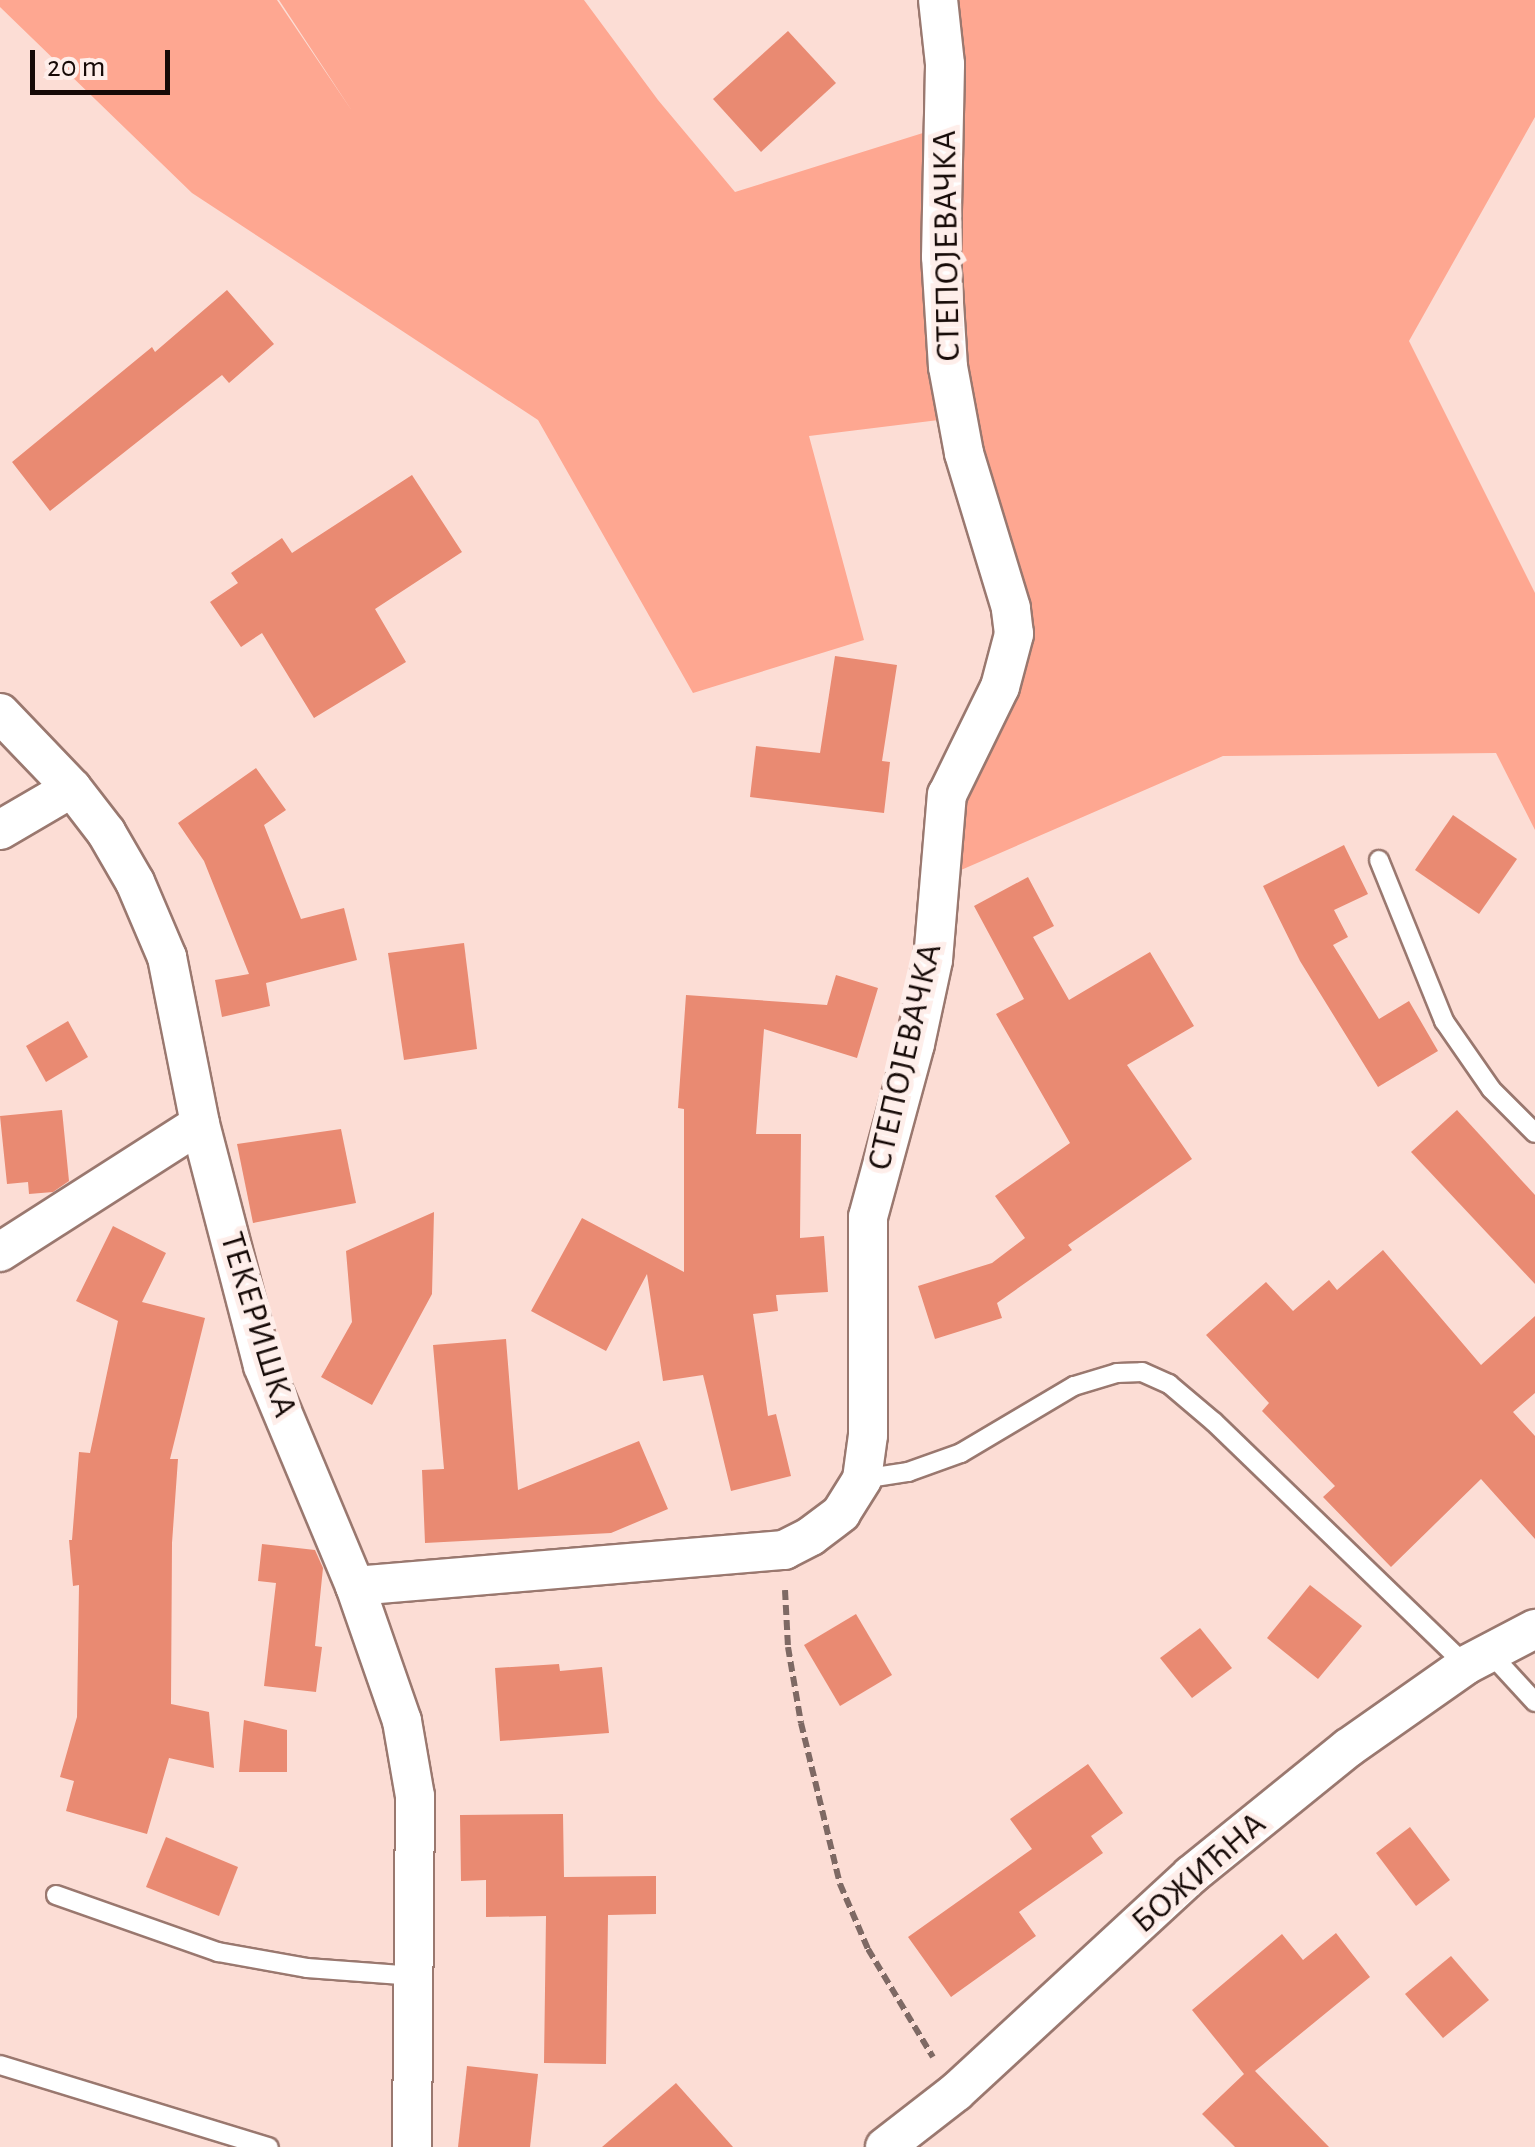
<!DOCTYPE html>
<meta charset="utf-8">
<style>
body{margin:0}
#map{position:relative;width:1535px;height:2147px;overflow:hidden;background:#fcddd5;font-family:"Alegreya Sans",sans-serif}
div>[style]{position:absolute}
.green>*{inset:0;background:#fea791}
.building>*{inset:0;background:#e98a72}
.path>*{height:6px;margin-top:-3px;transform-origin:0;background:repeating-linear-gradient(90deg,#7e6964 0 10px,transparent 0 15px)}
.roads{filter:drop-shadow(2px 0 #9a786f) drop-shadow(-2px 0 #9a786f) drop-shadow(0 2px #9a786f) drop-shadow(0 -2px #9a786f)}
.service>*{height:18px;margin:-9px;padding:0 9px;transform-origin:9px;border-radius:9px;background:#fff}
.minor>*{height:38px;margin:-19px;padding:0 19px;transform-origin:19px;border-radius:19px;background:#fff}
span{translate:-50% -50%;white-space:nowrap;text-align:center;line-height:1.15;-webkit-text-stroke:10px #feeeea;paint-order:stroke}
.street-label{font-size:35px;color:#160a07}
.scale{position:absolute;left:30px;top:50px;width:140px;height:45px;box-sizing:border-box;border:5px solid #160a07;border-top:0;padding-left:12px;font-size:30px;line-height:35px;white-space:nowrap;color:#160a07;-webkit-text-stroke:8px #feeeea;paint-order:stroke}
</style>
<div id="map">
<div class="green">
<i style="clip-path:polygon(0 0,277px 0,352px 111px,279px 0,584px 0,658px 100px,735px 192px,942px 127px,954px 0,1535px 0,1535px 117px,1409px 341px,1535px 593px,1535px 830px,1496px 753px,1223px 756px,938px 880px,1009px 666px,955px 418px,809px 436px,864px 640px,693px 693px,538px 420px,192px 193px,0 7px)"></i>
</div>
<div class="building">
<i style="clip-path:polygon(788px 31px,836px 83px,761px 152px,713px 99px)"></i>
<i style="clip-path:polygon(227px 290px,274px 344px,229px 383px,222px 375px,50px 511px,12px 462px,152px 347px,155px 352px)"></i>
<i style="clip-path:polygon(412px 475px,462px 552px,375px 609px,406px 662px,314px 718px,262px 633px,241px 647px,210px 602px,238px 583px,231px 573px,282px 538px,292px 553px)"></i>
<i style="clip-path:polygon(835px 656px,897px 665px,882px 761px,890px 762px,884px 813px,750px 797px,756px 746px,820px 753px)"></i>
<i style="clip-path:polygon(256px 768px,286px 810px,264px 825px,301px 919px,344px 908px,357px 960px,266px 983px,270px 1006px,222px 1017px,215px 980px,249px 974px,204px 861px,178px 823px)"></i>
<i style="clip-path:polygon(1453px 815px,1517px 859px,1479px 914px,1415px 870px)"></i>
<i style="clip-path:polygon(1344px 845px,1368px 894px,1334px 910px,1348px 937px,1333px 945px,1379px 1019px,1409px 1001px,1438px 1051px,1378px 1087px,1300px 961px,1263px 886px)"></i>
<i style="clip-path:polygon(1028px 877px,1054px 926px,1033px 937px,1069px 1000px,1150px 952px,1194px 1026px,1127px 1065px,1192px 1159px,1068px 1245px,1072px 1250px,997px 1303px,1002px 1318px,935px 1339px,918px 1286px,992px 1263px,1025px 1238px,995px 1196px,1070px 1143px,996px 1014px,1024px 999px,974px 906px)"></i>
<i style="clip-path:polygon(464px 943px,477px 1049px,404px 1060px,388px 953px)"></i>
<i style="clip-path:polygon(836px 975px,878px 988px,857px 1058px,764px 1029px,756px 1134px,801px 1134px,800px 1238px,824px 1236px,828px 1292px,776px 1295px,778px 1311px,753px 1314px,768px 1416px,776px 1414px,791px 1476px,731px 1491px,703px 1375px,663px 1381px,647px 1274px,606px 1351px,531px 1311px,582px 1218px,684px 1272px,684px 1109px,678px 1108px,686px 995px,827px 1005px)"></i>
<i style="clip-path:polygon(68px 1021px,88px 1057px,46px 1082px,26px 1046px)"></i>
<i style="clip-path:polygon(62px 1110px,69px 1181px,53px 1192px,29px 1194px,28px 1182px,7px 1184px,0 1116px)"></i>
<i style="clip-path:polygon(1457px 1110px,1535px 1195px,1535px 1284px,1411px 1152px)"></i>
<i style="clip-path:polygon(341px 1129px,356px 1203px,253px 1223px,237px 1144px)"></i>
<i style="clip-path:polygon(434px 1212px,432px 1294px,372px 1405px,321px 1377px,352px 1322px,346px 1251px)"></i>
<i style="clip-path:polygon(113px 1226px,166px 1253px,142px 1302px,205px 1318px,170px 1459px,178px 1459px,172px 1543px,171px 1704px,209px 1712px,214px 1768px,169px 1758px,147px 1834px,66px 1811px,74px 1781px,60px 1777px,77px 1717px,79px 1585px,73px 1586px,69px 1540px,72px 1540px,79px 1452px,90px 1453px,118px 1321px,76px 1301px)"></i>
<i style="clip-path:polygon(1383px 1250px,1481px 1365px,1535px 1316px,1535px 1393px,1513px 1412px,1535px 1436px,1535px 1539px,1481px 1479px,1391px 1567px,1323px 1497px,1335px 1486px,1262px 1411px,1269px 1403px,1206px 1335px,1266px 1282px,1293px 1311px,1329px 1280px,1337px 1290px)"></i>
<i style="clip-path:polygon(506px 1339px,518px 1490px,639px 1441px,668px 1509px,611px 1533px,425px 1543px,422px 1470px,444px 1469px,433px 1345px)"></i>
<i style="clip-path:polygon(262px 1544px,315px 1550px,323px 1568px,315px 1646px,322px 1647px,316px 1692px,264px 1686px,276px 1583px,258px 1581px)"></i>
<i style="clip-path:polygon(1310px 1585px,1362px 1626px,1318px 1679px,1267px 1638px)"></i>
<i style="clip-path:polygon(856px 1614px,892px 1675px,840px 1706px,804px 1645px)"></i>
<i style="clip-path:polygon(1200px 1628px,1232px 1668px,1192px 1698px,1160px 1658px)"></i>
<i style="clip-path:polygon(559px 1664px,560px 1671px,602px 1667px,609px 1733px,500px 1741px,495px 1668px)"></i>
<i style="clip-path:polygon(244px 1720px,287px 1730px,287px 1772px,239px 1772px)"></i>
<i style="clip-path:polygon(1088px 1764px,1123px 1813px,1091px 1836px,1103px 1853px,1019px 1912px,1036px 1936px,951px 1997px,908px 1937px,1032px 1849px,1010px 1819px)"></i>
<i style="clip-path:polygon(563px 1814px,564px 1877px,656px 1876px,656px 1914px,608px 1915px,606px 2064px,544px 2063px,546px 1916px,486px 1917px,486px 1880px,461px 1881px,460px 1815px)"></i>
<i style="clip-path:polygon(1410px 1827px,1450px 1880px,1416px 1906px,1376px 1853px)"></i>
<i style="clip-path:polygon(166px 1837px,238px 1867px,219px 1916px,146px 1887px)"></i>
<i style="clip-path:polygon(1336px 1933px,1370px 1977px,1255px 2071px,1329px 2147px,1235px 2147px,1202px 2114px,1244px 2074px,1192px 2010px,1282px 1934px,1303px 1960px)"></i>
<i style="clip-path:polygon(1451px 1956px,1489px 2000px,1443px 2038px,1405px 1994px)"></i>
<i style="clip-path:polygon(467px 2066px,538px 2074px,530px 2147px,458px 2147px)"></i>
<i style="clip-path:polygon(676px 2083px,733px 2147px,602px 2147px)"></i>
</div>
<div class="path">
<i style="left:785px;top:1590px;width:57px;rotate:87deg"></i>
<i style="left:788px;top:1647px;width:77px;rotate:80.3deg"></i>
<i style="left:801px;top:1723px;width:166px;rotate:76.4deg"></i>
<i style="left:840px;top:1884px;width:71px;rotate:66.7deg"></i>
<i style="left:868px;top:1949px;width:126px;rotate:59deg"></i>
</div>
<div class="roads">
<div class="service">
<i style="left:1379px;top:860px;width:174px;rotate:68deg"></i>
<i style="left:1444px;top:1021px;width:83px;rotate:55.3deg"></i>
<i style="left:1491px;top:1089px;width:62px;rotate:45deg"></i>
<i style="left:862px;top:1479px;width:47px;rotate:-8.7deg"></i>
<i style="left:908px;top:1472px;width:56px;rotate:-19.7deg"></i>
<i style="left:961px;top:1453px;width:131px;rotate:-30.7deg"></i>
<i style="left:1074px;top:1386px;width:45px;rotate:-16.8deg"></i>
<i style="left:1117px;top:1373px;width:25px;rotate:-2deg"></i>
<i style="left:1142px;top:1372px;width:30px;rotate:24deg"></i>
<i style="left:1169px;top:1384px;width:59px;rotate:40.2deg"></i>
<i style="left:1214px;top:1422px;width:350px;rotate:44deg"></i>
<i style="left:1489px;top:1652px;width:68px;rotate:47.4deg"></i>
<i style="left:56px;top:1895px;width:172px;rotate:19.4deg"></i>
<i style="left:218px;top:1952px;width:90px;rotate:10.2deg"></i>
<i style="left:307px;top:1968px;width:108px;rotate:4.2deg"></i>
<i style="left:0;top:2065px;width:281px;rotate:17deg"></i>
</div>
<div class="minor">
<i style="left:0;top:713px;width:104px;rotate:46.2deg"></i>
<i style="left:72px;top:788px;width:56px;rotate:52.3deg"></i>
<i style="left:106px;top:832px;width:58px;rotate:59.9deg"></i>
<i style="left:135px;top:882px;width:82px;rotate:66.9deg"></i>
<i style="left:167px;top:957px;width:170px;rotate:78.8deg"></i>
<i style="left:200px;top:1124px;width:250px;rotate:75.4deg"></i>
<i style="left:263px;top:1366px;width:238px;rotate:67.3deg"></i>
<i style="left:355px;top:1586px;width:143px;rotate:70.8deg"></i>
<i style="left:402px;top:1721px;width:76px;rotate:80.2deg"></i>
<i style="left:415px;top:1796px;width:351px;rotate:90.5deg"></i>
<i style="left:0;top:830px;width:83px;rotate:-30.3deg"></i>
<i style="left:0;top:1252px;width:237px;rotate:-32.6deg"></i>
<i style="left:355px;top:1586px;width:431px;rotate:-4.8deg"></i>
<i style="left:784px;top:1550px;width:30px;rotate:-27deg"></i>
<i style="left:811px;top:1536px;width:38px;rotate:-37deg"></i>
<i style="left:841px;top:1513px;width:40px;rotate:-58deg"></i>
<i style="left:862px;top:1479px;width:44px;rotate:-82.2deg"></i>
<i style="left:868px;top:1435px;width:218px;rotate:-90deg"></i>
<i style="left:868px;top:1217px;width:179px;rotate:-74.8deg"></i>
<i style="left:915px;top:1044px;width:86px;rotate:-77.9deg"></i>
<i style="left:933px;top:960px;width:166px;rotate:-85.2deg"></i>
<i style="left:947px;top:795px;width:120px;rotate:-63.9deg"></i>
<i style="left:1000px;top:687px;width:55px;rotate:-75.2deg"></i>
<i style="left:1014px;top:634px;width:26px;rotate:-97deg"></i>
<i style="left:1011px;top:608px;width:162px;rotate:-106.9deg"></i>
<i style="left:964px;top:453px;width:87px;rotate:-100.5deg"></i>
<i style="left:948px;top:367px;width:110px;rotate:-93.6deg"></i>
<i style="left:941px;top:257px;width:193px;rotate:-88.8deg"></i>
<i style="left:945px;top:64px;width:64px;rotate:-96.2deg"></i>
<i style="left:885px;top:2147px;width:90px;rotate:-37.8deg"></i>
<i style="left:956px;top:2092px;width:320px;rotate:-42.7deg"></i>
<i style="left:1191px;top:1875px;width:202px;rotate:-39deg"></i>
<i style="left:1348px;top:1748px;width:144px;rotate:-35.1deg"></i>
<i style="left:1466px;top:1665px;width:78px;rotate:-27.6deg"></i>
</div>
</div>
<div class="street-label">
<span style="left:947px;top:246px;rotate:-91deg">СТЕПОЈЕВАЧКА</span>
<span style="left:905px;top:1057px;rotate:-77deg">СТЕПОЈЕВАЧКА</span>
<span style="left:258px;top:1325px;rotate:73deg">ТЕКЕРИШКА</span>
<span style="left:1199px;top:1873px;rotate:-41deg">БОЖИЋНА</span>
</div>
<div class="scale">20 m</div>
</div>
